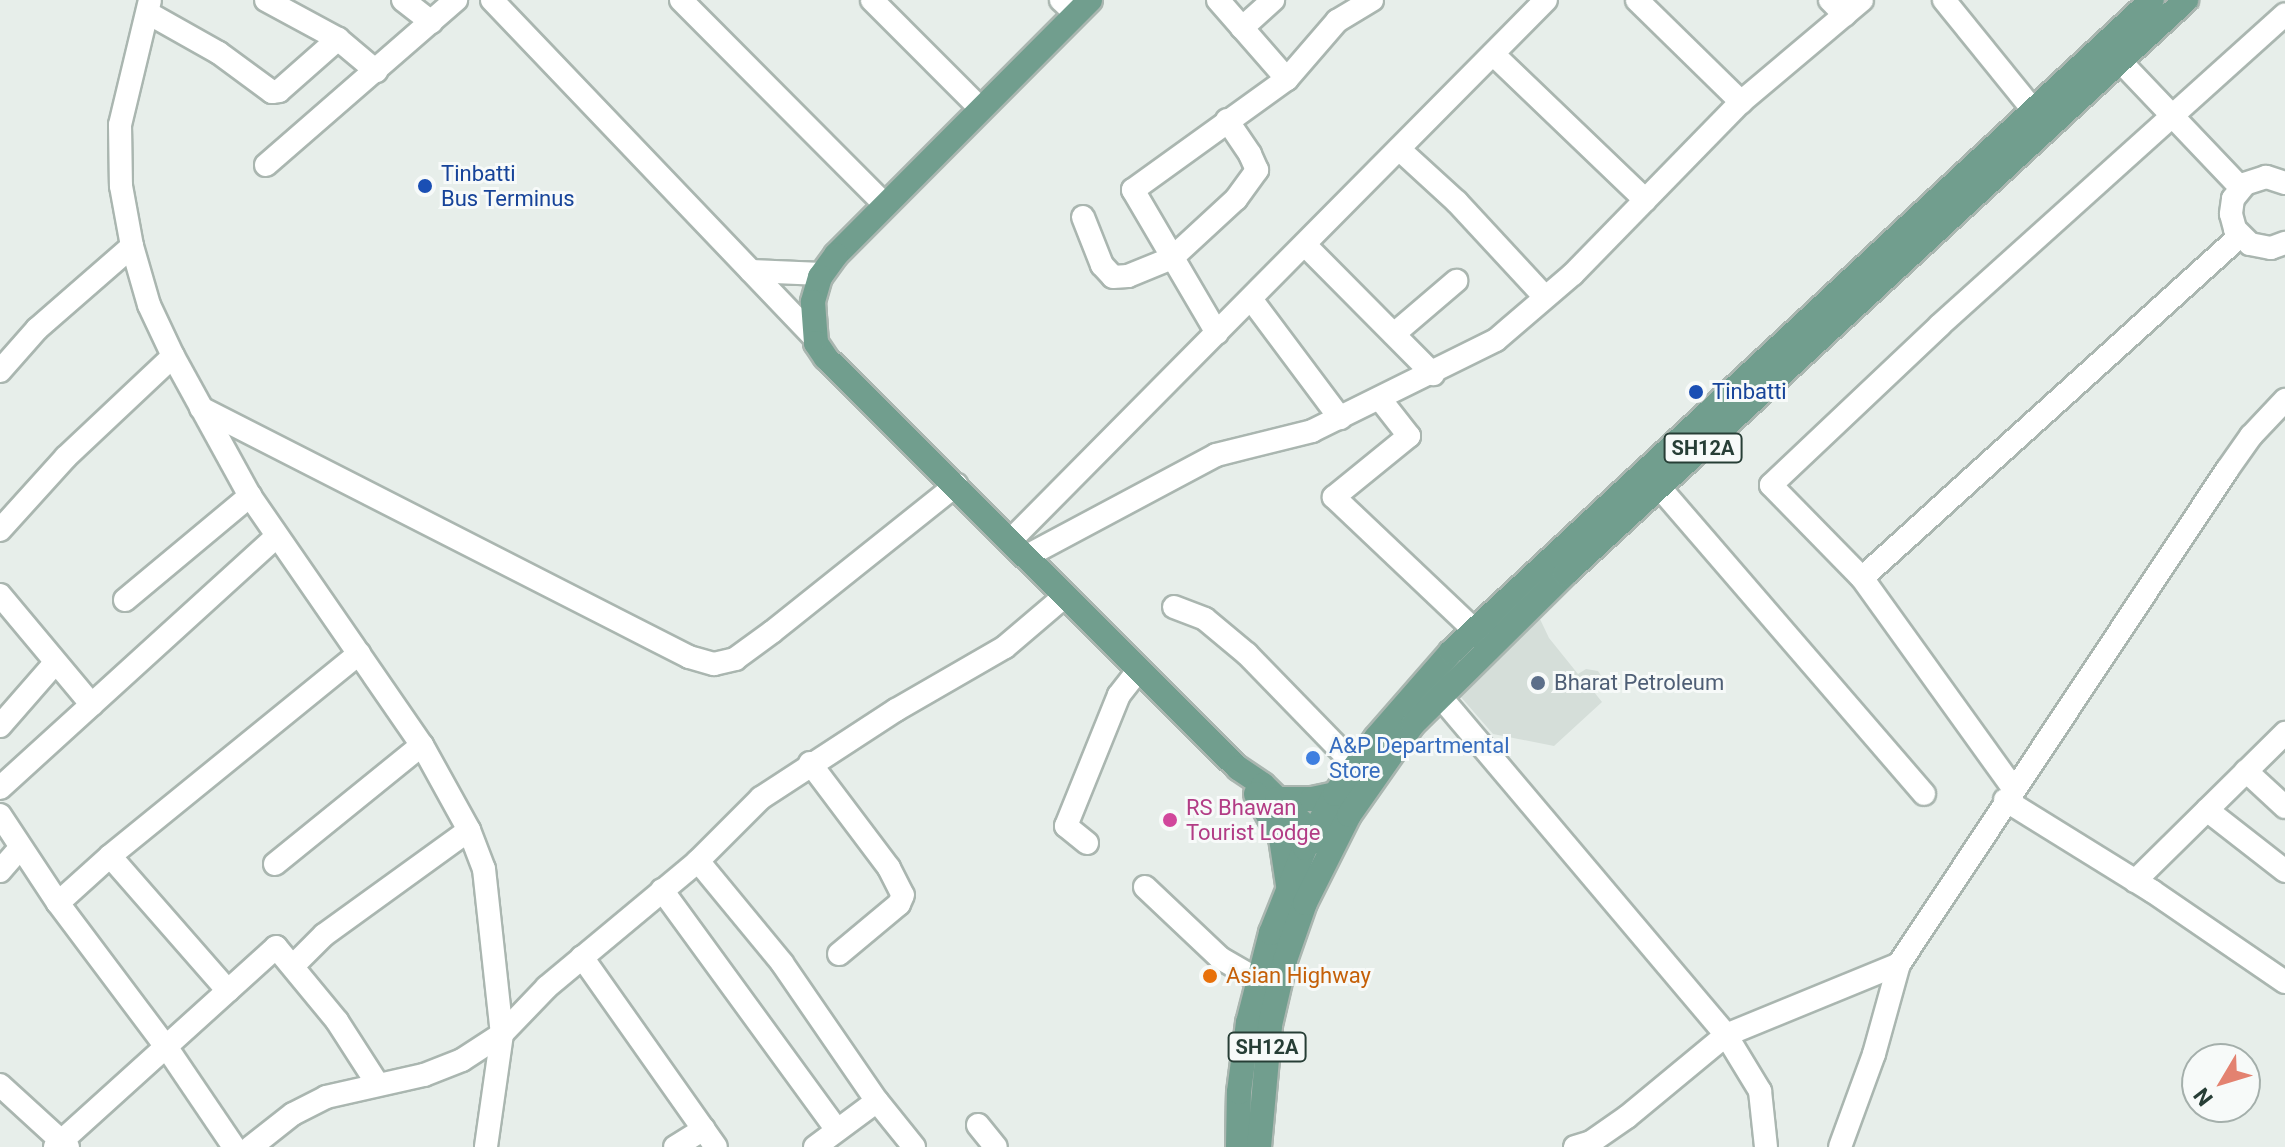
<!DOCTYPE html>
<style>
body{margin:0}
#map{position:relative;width:2285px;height:1147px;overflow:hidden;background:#e7eeea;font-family:Roboto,sans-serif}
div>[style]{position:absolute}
.built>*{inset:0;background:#d5ded9}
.roads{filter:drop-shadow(2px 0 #aab6b0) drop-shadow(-2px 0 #aab6b0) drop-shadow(0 2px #aab6b0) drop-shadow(0 -2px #aab6b0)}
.minor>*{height:22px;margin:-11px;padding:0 11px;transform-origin:11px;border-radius:11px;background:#fff}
.major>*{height:24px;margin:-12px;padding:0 12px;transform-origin:12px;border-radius:12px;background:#719e8e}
.dots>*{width:22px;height:22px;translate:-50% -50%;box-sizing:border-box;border:4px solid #f7faf9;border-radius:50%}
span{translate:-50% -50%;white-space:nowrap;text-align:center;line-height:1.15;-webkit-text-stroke:6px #f7faf9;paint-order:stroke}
.shield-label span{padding:2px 6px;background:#f7faf9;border:2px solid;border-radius:6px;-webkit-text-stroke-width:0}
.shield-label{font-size:20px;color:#273e36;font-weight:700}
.transit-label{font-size:22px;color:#164399}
.left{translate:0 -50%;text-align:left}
.service-label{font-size:22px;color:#4e5e75}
.shop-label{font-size:22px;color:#366cbe}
.hotel-label{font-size:22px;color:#b23c85}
.food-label{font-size:22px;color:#c56008}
.north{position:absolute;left:2181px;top:1043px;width:80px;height:80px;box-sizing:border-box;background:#f7faf9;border:2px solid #a4afab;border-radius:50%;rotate:232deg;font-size:22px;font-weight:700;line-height:32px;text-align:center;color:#273e36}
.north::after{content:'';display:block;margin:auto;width:28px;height:36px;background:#e38270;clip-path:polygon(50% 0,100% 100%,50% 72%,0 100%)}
</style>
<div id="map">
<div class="built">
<i style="clip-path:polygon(1539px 617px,1549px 638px,1578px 674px,1586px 669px,1598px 671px,1602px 677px,1602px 684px,1594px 692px,1602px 702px,1554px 746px,1493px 734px,1460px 696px)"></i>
</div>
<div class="roads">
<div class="minor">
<i style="left:150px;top:0;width:129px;rotate:103.5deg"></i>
<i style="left:120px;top:125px;width:61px;rotate:89.1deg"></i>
<i style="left:121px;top:186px;width:61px;rotate:79.6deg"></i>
<i style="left:132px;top:246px;width:61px;rotate:73.9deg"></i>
<i style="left:149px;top:305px;width:56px;rotate:64.8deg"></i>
<i style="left:173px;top:356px;width:160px;rotate:61.2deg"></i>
<i style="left:250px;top:496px;width:303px;rotate:55.4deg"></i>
<i style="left:422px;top:745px;width:97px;rotate:61.1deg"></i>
<i style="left:469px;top:830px;width:42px;rotate:69deg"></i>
<i style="left:484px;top:869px;width:166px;rotate:83.8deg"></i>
<i style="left:502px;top:1034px;width:114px;rotate:98.1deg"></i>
<i style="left:266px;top:0;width:82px;rotate:28.4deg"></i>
<i style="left:338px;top:39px;width:50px;rotate:40.1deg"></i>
<i style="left:403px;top:0;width:36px;rotate:38deg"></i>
<i style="left:492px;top:0;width:468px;rotate:46.3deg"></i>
<i style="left:681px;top:0;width:289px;rotate:45.1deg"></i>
<i style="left:872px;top:0;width:154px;rotate:45deg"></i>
<i style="left:1061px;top:0;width:21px;rotate:43deg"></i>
<i style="left:1218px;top:0;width:105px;rotate:48.9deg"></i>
<i style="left:1637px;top:0;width:146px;rotate:44.4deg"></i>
<i style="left:1830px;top:0;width:21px;rotate:45deg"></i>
<i style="left:1944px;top:0;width:143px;rotate:51deg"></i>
<i style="left:148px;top:13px;width:81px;rotate:29.4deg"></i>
<i style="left:219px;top:53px;width:66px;rotate:36.3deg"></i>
<i style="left:272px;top:92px;width:7px;rotate:-8deg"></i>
<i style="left:279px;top:91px;width:79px;rotate:-41.4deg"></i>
<i style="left:1242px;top:28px;width:42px;rotate:-42.1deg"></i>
<i style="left:1493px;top:54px;width:211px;rotate:43.8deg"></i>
<i style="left:2121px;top:62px;width:174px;rotate:46.4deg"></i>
<i style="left:1399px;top:149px;width:79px;rotate:42.4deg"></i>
<i style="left:1457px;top:202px;width:129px;rotate:47.2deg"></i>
<i style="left:266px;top:165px;width:252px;rotate:-41deg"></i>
<i style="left:2285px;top:183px;width:20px;rotate:-162deg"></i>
<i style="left:2266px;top:177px;width:22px;rotate:162deg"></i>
<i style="left:2245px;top:184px;width:19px;rotate:129deg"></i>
<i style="left:2233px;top:199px;width:15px;rotate:98deg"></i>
<i style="left:2231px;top:214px;width:16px;rotate:75deg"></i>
<i style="left:2235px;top:229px;width:21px;rotate:45deg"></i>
<i style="left:2250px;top:244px;width:21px;rotate:11deg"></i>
<i style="left:2271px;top:248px;width:15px;rotate:-20deg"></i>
<i style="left:1083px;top:217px;width:52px;rotate:68.4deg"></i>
<i style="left:1102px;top:265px;width:16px;rotate:47deg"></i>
<i style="left:1113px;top:277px;width:15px;rotate:-4deg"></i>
<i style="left:1128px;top:276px;width:48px;rotate:-22.2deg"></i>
<i style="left:1172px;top:258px;width:87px;rotate:-42.7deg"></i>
<i style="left:1236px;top:199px;width:36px;rotate:-54deg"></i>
<i style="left:1257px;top:170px;width:17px;rotate:-114deg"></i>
<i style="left:1250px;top:154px;width:41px;rotate:-124.1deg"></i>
<i style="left:1305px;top:245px;width:182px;rotate:45.2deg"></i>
<i style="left:751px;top:271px;width:71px;rotate:2.4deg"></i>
<i style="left:1251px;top:299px;width:149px;rotate:53.2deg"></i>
<i style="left:1217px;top:333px;width:166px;rotate:-120.4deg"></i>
<i style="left:1133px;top:190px;width:190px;rotate:-35.8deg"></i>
<i style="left:1287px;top:79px;width:77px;rotate:-49.2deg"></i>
<i style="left:1337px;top:21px;width:41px;rotate:-31deg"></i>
<i style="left:1394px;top:334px;width:82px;rotate:-40.5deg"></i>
<i style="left:0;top:371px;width:56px;rotate:-48.6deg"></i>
<i style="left:37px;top:329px;width:126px;rotate:-41.1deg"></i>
<i style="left:1380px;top:399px;width:47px;rotate:51.9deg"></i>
<i style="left:1409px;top:436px;width:97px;rotate:140.9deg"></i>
<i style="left:1334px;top:497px;width:195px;rotate:43.5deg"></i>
<i style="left:201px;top:408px;width:548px;rotate:27.03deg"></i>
<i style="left:689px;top:657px;width:26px;rotate:16deg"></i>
<i style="left:714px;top:664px;width:22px;rotate:-13deg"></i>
<i style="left:735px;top:659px;width:46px;rotate:-36.1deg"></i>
<i style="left:772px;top:632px;width:236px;rotate:-38.6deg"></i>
<i style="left:1660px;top:488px;width:404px;rotate:49.2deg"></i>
<i style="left:0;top:530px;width:98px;rotate:-47.9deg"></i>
<i style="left:66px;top:457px;width:147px;rotate:-43.3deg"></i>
<i style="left:1011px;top:540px;width:760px;rotate:-45.27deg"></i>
<i style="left:1027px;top:556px;width:214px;rotate:-28.1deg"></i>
<i style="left:1216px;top:455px;width:99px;rotate:-14deg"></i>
<i style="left:1312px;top:431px;width:205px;rotate:-26.3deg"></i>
<i style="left:1496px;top:340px;width:101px;rotate:-40.6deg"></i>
<i style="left:1573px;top:274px;width:240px;rotate:-45.7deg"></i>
<i style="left:1741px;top:102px;width:158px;rotate:-40.1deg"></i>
<i style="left:1862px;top:578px;width:510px;rotate:-42.14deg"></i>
<i style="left:0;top:595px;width:143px;rotate:50.1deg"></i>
<i style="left:125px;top:600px;width:163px;rotate:-39.8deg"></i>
<i style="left:1174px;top:607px;width:33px;rotate:21deg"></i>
<i style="left:1205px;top:619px;width:55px;rotate:39.8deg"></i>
<i style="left:1247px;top:654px;width:155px;rotate:45.8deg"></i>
<i style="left:1439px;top:695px;width:445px;rotate:49.8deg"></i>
<i style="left:1726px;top:1035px;width:66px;rotate:58.7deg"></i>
<i style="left:1760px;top:1091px;width:56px;rotate:83.9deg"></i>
<i style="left:0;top:726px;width:84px;rotate:-48.9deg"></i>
<i style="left:810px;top:763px;width:131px;rotate:53deg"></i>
<i style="left:889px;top:868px;width:30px;rotate:63deg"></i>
<i style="left:903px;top:895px;width:10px;rotate:114deg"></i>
<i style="left:899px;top:904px;width:78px;rotate:140.2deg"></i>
<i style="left:2246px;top:771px;width:53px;rotate:42.7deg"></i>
<i style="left:0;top:788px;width:374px;rotate:-42.3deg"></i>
<i style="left:2013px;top:788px;width:259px;rotate:-125.7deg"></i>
<i style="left:1862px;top:578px;width:130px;rotate:-134.4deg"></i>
<i style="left:1771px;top:485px;width:233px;rotate:-43.4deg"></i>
<i style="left:1940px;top:325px;width:464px;rotate:-42deg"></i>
<i style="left:2005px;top:800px;width:173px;rotate:31.8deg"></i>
<i style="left:2152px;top:891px;width:161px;rotate:34.4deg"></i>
<i style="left:2207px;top:810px;width:99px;rotate:38deg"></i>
<i style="left:0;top:815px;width:105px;rotate:56.6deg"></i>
<i style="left:58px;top:903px;width:181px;rotate:53.1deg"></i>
<i style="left:167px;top:1048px;width:120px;rotate:55.9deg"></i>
<i style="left:1087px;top:843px;width:27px;rotate:-141deg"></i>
<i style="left:1066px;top:826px;width:141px;rotate:-68deg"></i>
<i style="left:1119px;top:695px;width:33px;rotate:-52deg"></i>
<i style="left:110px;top:856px;width:179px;rotate:48.8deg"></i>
<i style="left:698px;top:861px;width:132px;rotate:50.5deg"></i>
<i style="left:782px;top:963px;width:168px;rotate:55.5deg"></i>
<i style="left:877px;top:1101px;width:59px;rotate:51.2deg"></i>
<i style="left:275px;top:864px;width:189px;rotate:-39deg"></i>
<i style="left:0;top:871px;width:30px;rotate:-49deg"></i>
<i style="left:2135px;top:881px;width:211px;rotate:-44.6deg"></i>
<i style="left:1145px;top:887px;width:103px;rotate:43.4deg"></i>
<i style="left:1220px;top:958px;width:44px;rotate:30.1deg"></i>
<i style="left:662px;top:890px;width:297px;rotate:53.9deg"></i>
<i style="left:58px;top:903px;width:70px;rotate:-42.1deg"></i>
<i style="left:110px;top:856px;width:321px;rotate:-39.1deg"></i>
<i style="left:582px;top:957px;width:232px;rotate:54.8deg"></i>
<i style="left:293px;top:966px;width:44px;rotate:-45deg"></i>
<i style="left:324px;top:935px;width:179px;rotate:-35.9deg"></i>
<i style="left:0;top:1085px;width:92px;rotate:42.4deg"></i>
<i style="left:978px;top:1125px;width:28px;rotate:51deg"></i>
<i style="left:55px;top:1147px;width:298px;rotate:-42.1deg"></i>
<i style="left:276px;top:947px;width:96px;rotate:50.5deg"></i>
<i style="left:337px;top:1021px;width:74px;rotate:57.2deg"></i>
<i style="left:251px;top:1147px;width:53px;rotate:-38.2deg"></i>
<i style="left:293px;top:1114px;width:37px;rotate:-27deg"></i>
<i style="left:326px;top:1097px;width:100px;rotate:-12.7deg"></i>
<i style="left:424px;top:1075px;width:41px;rotate:-21.5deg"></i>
<i style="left:462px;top:1060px;width:48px;rotate:-33deg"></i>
<i style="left:502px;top:1034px;width:65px;rotate:-46.2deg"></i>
<i style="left:547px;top:987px;width:197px;rotate:-39.8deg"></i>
<i style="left:698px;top:861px;width:89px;rotate:-45deg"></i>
<i style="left:761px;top:798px;width:161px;rotate:-33.1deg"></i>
<i style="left:896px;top:710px;width:126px;rotate:-30deg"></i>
<i style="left:1005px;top:647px;width:80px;rotate:-40.4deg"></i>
<i style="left:675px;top:1147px;width:34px;rotate:-32deg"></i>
<i style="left:815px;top:1147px;width:77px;rotate:-36.6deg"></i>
<i style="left:1575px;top:1147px;width:17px;rotate:-17deg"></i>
<i style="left:1591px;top:1142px;width:44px;rotate:-34.8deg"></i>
<i style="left:1627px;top:1117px;width:129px;rotate:-39.6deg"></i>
<i style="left:1726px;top:1035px;width:187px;rotate:-22.3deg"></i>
<i style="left:1840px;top:1147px;width:99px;rotate:-69.9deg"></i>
<i style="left:1874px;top:1054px;width:93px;rotate:-74.5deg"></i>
<i style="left:1899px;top:964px;width:593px;rotate:-56.42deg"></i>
<i style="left:2227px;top:470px;width:42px;rotate:-54.8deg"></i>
<i style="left:2251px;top:436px;width:50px;rotate:-46.6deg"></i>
</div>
<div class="major">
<i style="left:1090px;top:0;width:360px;rotate:134.9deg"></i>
<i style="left:836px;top:255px;width:27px;rotate:126deg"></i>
<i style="left:820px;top:277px;width:26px;rotate:106deg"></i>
<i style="left:813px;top:302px;width:41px;rotate:85.8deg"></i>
<i style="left:816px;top:343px;width:18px;rotate:56deg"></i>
<i style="left:826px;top:358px;width:581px;rotate:44.86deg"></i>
<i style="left:1238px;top:768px;width:30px;rotate:34deg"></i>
<i style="left:1263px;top:785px;width:85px;rotate:44deg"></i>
<i style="left:1256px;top:794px;width:51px;rotate:60.4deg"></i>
<i style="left:1281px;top:838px;width:48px;rotate:81.5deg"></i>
<i style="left:1277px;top:799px;width:35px"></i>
<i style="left:1312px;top:799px;width:24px;rotate:-12deg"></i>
<i style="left:1238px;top:1147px;width:55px;rotate:-89deg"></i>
<i style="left:1239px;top:1092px;width:70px;rotate:-82.6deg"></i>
<i style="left:1248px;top:1023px;width:93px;rotate:-75.7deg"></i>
<i style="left:1271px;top:933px;width:92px;rotate:-68.2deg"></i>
<i style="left:1305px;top:848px;width:62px;rotate:-60.9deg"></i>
<i style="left:1335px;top:794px;width:69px;rotate:-53.8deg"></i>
<i style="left:1376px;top:738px;width:114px;rotate:-48.9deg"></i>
<i style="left:1451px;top:652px;width:957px;rotate:-42.93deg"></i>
<i style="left:1259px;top:1147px;width:122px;rotate:-84.8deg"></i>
<i style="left:1270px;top:1025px;width:67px;rotate:-77deg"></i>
<i style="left:1285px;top:960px;width:60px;rotate:-70.7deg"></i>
<i style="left:1305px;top:903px;width:98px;rotate:-63.4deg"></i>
<i style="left:1349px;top:815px;width:111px;rotate:-54.9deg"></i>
<i style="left:1413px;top:724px;width:214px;rotate:-44.6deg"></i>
<i style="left:1565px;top:574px;width:846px;rotate:-42.75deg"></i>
</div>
</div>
<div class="dots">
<i style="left:425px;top:186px;background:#1a4fb4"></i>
<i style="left:1696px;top:392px;background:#1a4fb4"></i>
<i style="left:1538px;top:683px;background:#5c6f8a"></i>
<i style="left:1313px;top:758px;background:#3f7fe0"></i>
<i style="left:1170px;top:820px;background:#d1479c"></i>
<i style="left:1210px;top:976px;background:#e8710a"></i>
</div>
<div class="shield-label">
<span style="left:1703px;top:448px">SH12A</span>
<span style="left:1267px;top:1047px">SH12A</span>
</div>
<div class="transit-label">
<span class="left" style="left:441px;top:186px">Tinbatti<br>Bus Terminus</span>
<span class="left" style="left:1712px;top:392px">Tinbatti</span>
</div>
<div class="service-label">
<span class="left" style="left:1554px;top:683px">Bharat Petroleum</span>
</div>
<div class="shop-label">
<span class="left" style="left:1329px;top:758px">A&amp;P Departmental<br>Store</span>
</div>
<div class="hotel-label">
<span class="left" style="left:1186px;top:820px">RS Bhawan<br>Tourist Lodge</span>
</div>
<div class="food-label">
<span class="left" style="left:1226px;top:976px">Asian Highway</span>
</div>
<div class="north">N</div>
</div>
